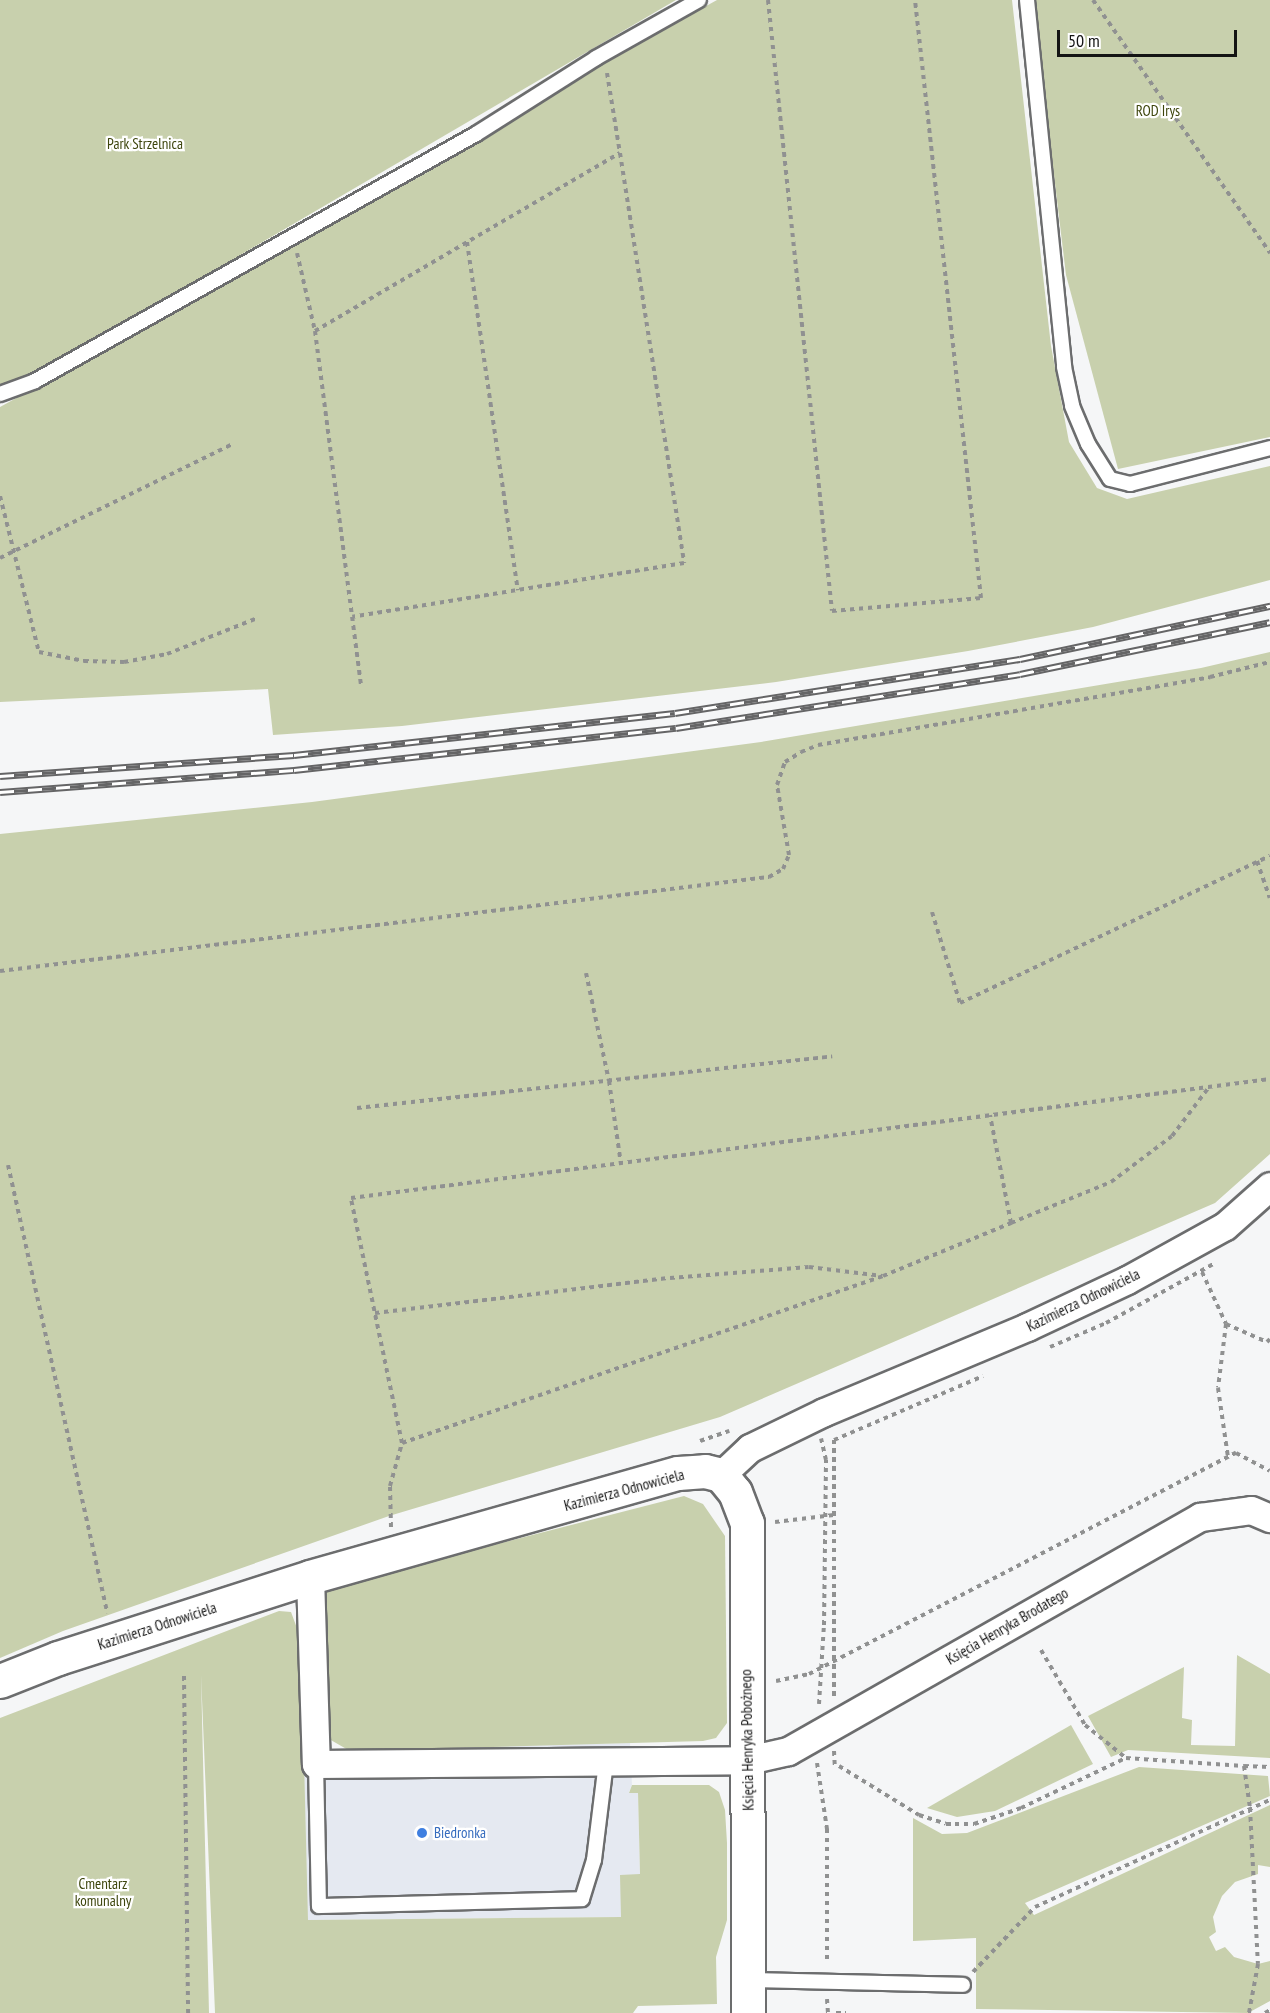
<!DOCTYPE html>
<meta charset="utf-8">
<style>
body{margin:0}
#map{position:relative;width:1270px;height:2013px;overflow:hidden;background:#f5f6f7;font-family:"PT Sans Narrow",sans-serif}
div>[style]{position:absolute}
.built>*{inset:0;background:#e5e9f1}
.green>*{inset:0;background:#c8d0ad}
.path>*{height:4px;margin-top:-2px;transform-origin:0;background:repeating-linear-gradient(90deg,#909191 0 4.5px,transparent 0 9px)}
.roads{filter:drop-shadow(2px 0 #6c6d6e) drop-shadow(-2px 0 #6c6d6e) drop-shadow(0 2px #6c6d6e) drop-shadow(0 -2px #6c6d6e)}
.lane>*{height:14px;margin:-7px;padding:0 7px;transform-origin:7px;border-radius:7px;background:#fff}
.street>*{height:27px;margin:-13.5px;padding:0 13.5px;transform-origin:13.5px;border-radius:13.5px;background:#fff}
.secondary>*{height:33px;margin:-16.5px;padding:0 16.5px;transform-origin:16.5px;border-radius:16.5px;background:#fff}
.rail>*{height:7px;margin-top:-3.5px;transform-origin:0;background:repeating-linear-gradient(90deg,#fff 0 14px,#656566 0 28px);box-sizing:border-box;border-block:2px solid #656566}
.dots>*{width:16px;height:16px;translate:-50% -50%;box-sizing:border-box;border:3px solid #fff;border-radius:50%}
span{translate:-50% -50%;white-space:nowrap;text-align:center;line-height:1.15;-webkit-text-stroke:4.5px #fff;paint-order:stroke}
.park-label{font-size:15px;color:#3d450c}
.street-label{font-size:15px;color:#141414}
.shop-label{font-size:15px;color:#366cbe}
.left{translate:0 -50%;text-align:left}
.scale{position:absolute;left:1057px;top:30px;width:180px;height:27px;box-sizing:border-box;border:3px solid #141414;border-top:0;padding-left:8px;font-size:18px;line-height:21px;white-space:nowrap;color:#141414;-webkit-text-stroke:4px #fff;paint-order:stroke}
</style>
<div id="map">
<div class="built">
<i style="clip-path:polygon(630px 1743px,632px 1785px,629px 1792px,638px 1793px,640px 1874px,621px 1917px,307px 1920px,303px 1750px)"></i>
</div>
<div class="green">
<i style="clip-path:polygon(0 0,676px 0,54px 364px,4px 388px,0 388px)"></i>
<i style="clip-path:polygon(717px 0,1012px 0,1051px 346px,1069px 442px,1097px 488px,1127px 499px,1270px 466px,1270px 580px,1093px 627px,968px 651px,776px 682px,402px 726px,273px 735px,268px 689px,0 702px,0 407px,426px 173px,605px 62px)"></i>
<i style="clip-path:polygon(1033px 0,1270px 0,1270px 437px,1118px 469px,1066px 275px)"></i>
<i style="clip-path:polygon(1270px 652px,1270px 1154px,1215px 1203px,720px 1417px,389px 1516px,63px 1631px,0 1658px,0 834px,312px 802px,761px 742px,1201px 668px)"></i>
<i style="clip-path:polygon(684px 1496px,703px 1504px,725px 1536px,727px 1723px,716px 1738px,703px 1741px,350px 1751px,329px 1739px,326px 1588px)"></i>
<i style="clip-path:polygon(279px 1611px,291px 1612px,301px 1639px,308px 1920px,621px 1917px,620px 1875px,640px 1874px,638px 1793px,629px 1793px,632px 1785px,709px 1785px,719px 1792px,725px 1810px,727px 1843px,727px 1920px,716px 1957px,717px 2004px,638px 2006px,633px 2013px,215px 2013px,201px 1675px,209px 2013px,0 2013px,0 1718px)"></i>
<i style="clip-path:polygon(1237px 1655px,1270px 1674px,1270px 1758px,1128px 1750px,1111px 1757px,1088px 1716px,1184px 1667px,1182px 1718px,1192px 1720px,1191px 1745px,1235px 1746px)"></i>
<i style="clip-path:polygon(1071px 1725px,1093px 1764px,995px 1811px,957px 1817px,927px 1808px)"></i>
<i style="clip-path:polygon(1139px 1767px,1268px 1776px,1270px 1796px,1025px 1903px,1034px 1915px,1270px 1805px,1270px 1867px,1258px 1865px,1258px 1874px,1235px 1882px,1222px 1896px,1213px 1917px,1216px 1932px,1209px 1937px,1216px 1951px,1225px 1947px,1234px 1957px,1258px 1964px,1270px 1961px,1270px 2001px,1248px 2013px,976px 2009px,976px 1938px,913px 1941px,913px 1818px,942px 1834px,967px 1833px)"></i>
</div>
<div class="path">
<i style="left:768px;top:0;width:614px;rotate:84.02deg"></i>
<i style="left:832px;top:611px;width:150px;rotate:-5deg"></i>
<i style="left:981px;top:598px;width:602px;rotate:-96.3deg"></i>
<i style="left:1093px;top:0;width:309px;rotate:55deg"></i>
<i style="left:607px;top:73px;width:81px;rotate:80.8deg"></i>
<i style="left:467px;top:242px;width:352px;rotate:81.7deg"></i>
<i style="left:297px;top:253px;width:80px;rotate:77deg"></i>
<i style="left:315px;top:331px;width:357px;rotate:82.6deg"></i>
<i style="left:315px;top:331px;width:353px;rotate:-30.3deg"></i>
<i style="left:620px;top:153px;width:415px;rotate:81.1deg"></i>
<i style="left:684px;top:563px;width:336px;rotate:170.8deg"></i>
<i style="left:0;top:496px;width:161px;rotate:76deg"></i>
<i style="left:39px;top:652px;width:46px;rotate:11.3deg"></i>
<i style="left:84px;top:661px;width:40px;rotate:1.4deg"></i>
<i style="left:124px;top:662px;width:44px;rotate:-10.5deg"></i>
<i style="left:167px;top:654px;width:95px;rotate:-21.7deg"></i>
<i style="left:0;top:558px;width:259px;rotate:-26.1deg"></i>
<i style="left:1257px;top:861px;width:39px;rotate:71deg"></i>
<i style="left:932px;top:912px;width:95px;rotate:72.9deg"></i>
<i style="left:960px;top:1003px;width:343px;rotate:-25.4deg"></i>
<i style="left:0;top:971px;width:775px;rotate:-6.97deg"></i>
<i style="left:769px;top:877px;width:16px;rotate:-30deg"></i>
<i style="left:783px;top:869px;width:15px;rotate:-67deg"></i>
<i style="left:789px;top:855px;width:71px;rotate:-99.7deg"></i>
<i style="left:777px;top:785px;width:24px;rotate:-71deg"></i>
<i style="left:785px;top:762px;width:19px;rotate:-32deg"></i>
<i style="left:801px;top:752px;width:18px;rotate:-22deg"></i>
<i style="left:818px;top:745px;width:398px;rotate:-9.8deg"></i>
<i style="left:1210px;top:677px;width:62px;rotate:-14deg"></i>
<i style="left:586px;top:973px;width:110px;rotate:78deg"></i>
<i style="left:609px;top:1081px;width:84px;rotate:81.8deg"></i>
<i style="left:357px;top:1108px;width:478px;rotate:-6.2deg"></i>
<i style="left:8px;top:1165px;width:459px;rotate:77.5deg"></i>
<i style="left:1011px;top:1223px;width:108px;rotate:-22.3deg"></i>
<i style="left:1111px;top:1182px;width:76px;rotate:-37deg"></i>
<i style="left:1172px;top:1136px;width:61px;rotate:-52.9deg"></i>
<i style="left:1202px;top:1272px;width:57px;rotate:65.2deg"></i>
<i style="left:1226px;top:1324px;width:64px;rotate:97.1deg"></i>
<i style="left:1218px;top:1388px;width:70px;rotate:81.8deg"></i>
<i style="left:375px;top:1313px;width:297px;rotate:-6.8deg"></i>
<i style="left:670px;top:1278px;width:139px;rotate:-4.5deg"></i>
<i style="left:809px;top:1267px;width:74px;rotate:7deg"></i>
<i style="left:1226px;top:1324px;width:45px;rotate:23.7deg"></i>
<i style="left:1267px;top:1342px;width:4px;rotate:-45deg"></i>
<i style="left:1050px;top:1347px;width:61px;rotate:-23.2deg"></i>
<i style="left:1106px;top:1323px;width:124px;rotate:-28.8deg"></i>
<i style="left:700px;top:1441px;width:31px;rotate:-19deg"></i>
<i style="left:402px;top:1443px;width:509px;rotate:-19.15deg"></i>
<i style="left:883px;top:1276px;width:139px;rotate:-22.5deg"></i>
<i style="left:1011px;top:1223px;width:110px;rotate:-101deg"></i>
<i style="left:775px;top:1522px;width:59px;rotate:-6.8deg"></i>
<i style="left:391px;top:1527px;width:41px;rotate:-91.4deg"></i>
<i style="left:390px;top:1486px;width:45px;rotate:-74.4deg"></i>
<i style="left:402px;top:1443px;width:250px;rotate:-101.8deg"></i>
<i style="left:351px;top:1198px;width:927px;rotate:-7.38deg"></i>
<i style="left:1041px;top:1650px;width:87px;rotate:59.6deg"></i>
<i style="left:1085px;top:1725px;width:53px;rotate:38.8deg"></i>
<i style="left:184px;top:1676px;width:337px;rotate:89.3deg"></i>
<i style="left:776px;top:1681px;width:34px;rotate:-12deg"></i>
<i style="left:809px;top:1674px;width:481px;rotate:-27.4deg"></i>
<i style="left:1236px;top:1453px;width:38px;rotate:28deg"></i>
<i style="left:834px;top:1696px;width:256px;rotate:-90deg"></i>
<i style="left:834px;top:1440px;width:162px;rotate:-23.2deg"></i>
<i style="left:819px;top:1704px;width:79px;rotate:-86.4deg"></i>
<i style="left:824px;top:1625px;width:165px;rotate:-89.3deg"></i>
<i style="left:826px;top:1460px;width:22px;rotate:-103deg"></i>
<i style="left:834px;top:1751px;width:18px;rotate:87deg"></i>
<i style="left:817px;top:1763px;width:67px;rotate:81.4deg"></i>
<i style="left:827px;top:1829px;width:135px;rotate:90deg"></i>
<i style="left:839px;top:1766px;width:94px;rotate:31.5deg"></i>
<i style="left:919px;top:1815px;width:28px;rotate:18deg"></i>
<i style="left:946px;top:1824px;width:28px"></i>
<i style="left:974px;top:1824px;width:50px;rotate:-18.8deg"></i>
<i style="left:1021px;top:1808px;width:116px;rotate:-25.5deg"></i>
<i style="left:1126px;top:1758px;width:118px;rotate:3.9deg"></i>
<i style="left:1244px;top:1766px;width:42px;rotate:81.9deg"></i>
<i style="left:1250px;top:1808px;width:156px;rotate:87.1deg"></i>
<i style="left:1258px;top:1964px;width:50px;rotate:100.4deg"></i>
<i style="left:1244px;top:1766px;width:26px;rotate:2deg"></i>
<i style="left:973px;top:1972px;width:90px;rotate:-46.4deg"></i>
<i style="left:1035px;top:1907px;width:258px;rotate:-24.5deg"></i>
<i style="left:827px;top:1999px;width:14px;rotate:86deg"></i>
<i style="left:836px;top:2013px;width:10px"></i>
<i style="left:1265px;top:2013px;width:6px;rotate:-31deg"></i>
</div>
<div class="roads">
<div class="lane">
<i style="left:1027px;top:0;width:369px;rotate:84.2deg"></i>
<i style="left:1064px;top:367px;width:40px;rotate:78deg"></i>
<i style="left:1072px;top:406px;width:41px;rotate:67.2deg"></i>
<i style="left:1088px;top:444px;width:41px;rotate:57.8deg"></i>
<i style="left:1110px;top:479px;width:21px;rotate:14deg"></i>
<i style="left:1130px;top:484px;width:145px;rotate:-14.4deg"></i>
<i style="left:0;top:394px;width:37px;rotate:-20deg"></i>
<i style="left:35px;top:381px;width:505px;rotate:-29.25deg"></i>
<i style="left:476px;top:134px;width:142px;rotate:-32.3deg"></i>
<i style="left:596px;top:58px;width:118px;rotate:-29.4deg"></i>
<i style="left:316px;top:1764px;width:142px;rotate:88.8deg"></i>
<i style="left:319px;top:1906px;width:263px;rotate:-1.5deg"></i>
<i style="left:582px;top:1899px;width:41px;rotate:-72.9deg"></i>
<i style="left:594px;top:1860px;width:99px;rotate:-83deg"></i>
<i style="left:748px;top:1980px;width:215px;rotate:1.3deg"></i>
</div>
<div class="street">
<i style="left:721px;top:1475px;width:40px;rotate:-43deg"></i>
<i style="left:750px;top:1448px;width:82px;rotate:-25.9deg"></i>
<i style="left:824px;top:1412px;width:220px;rotate:-22.7deg"></i>
<i style="left:1027px;top:1327px;width:110px;rotate:-25.2deg"></i>
<i style="left:1127px;top:1280px;width:112px;rotate:-28.9deg"></i>
<i style="left:1225px;top:1226px;width:60px;rotate:-41.6deg"></i>
<i style="left:310px;top:1577px;width:187px;rotate:88.2deg"></i>
<i style="left:316px;top:1764px;width:432px;rotate:-0.5deg"></i>
<i style="left:748px;top:1760px;width:41px;rotate:-12.7deg"></i>
<i style="left:788px;top:1751px;width:474px;rotate:-29.6deg"></i>
<i style="left:1200px;top:1517px;width:51px;rotate:-7.8deg"></i>
<i style="left:1251px;top:1510px;width:21px;rotate:23deg"></i>
</div>
<div class="secondary">
<i style="left:0;top:1681px;width:62px;rotate:-21.6deg"></i>
<i style="left:58px;top:1658px;width:265px;rotate:-17.8deg"></i>
<i style="left:310px;top:1577px;width:382px;rotate:-15.8deg"></i>
<i style="left:678px;top:1473px;width:27px;rotate:-4deg"></i>
<i style="left:705px;top:1471px;width:16px;rotate:14deg"></i>
<i style="left:721px;top:1475px;width:22px;rotate:51deg"></i>
<i style="left:735px;top:1492px;width:33px;rotate:69deg"></i>
<i style="left:747px;top:1523px;width:490px;rotate:89.9deg"></i>
</div>
</div>
<div class="rail">
<i style="left:0;top:776px;width:295px;rotate:-4.1deg"></i>
<i style="left:294px;top:755px;width:383px;rotate:-6.3deg"></i>
<i style="left:675px;top:713px;width:349px;rotate:-8.9deg"></i>
<i style="left:1020px;top:659px;width:256px;rotate:-12deg"></i>
<i style="left:0;top:792px;width:295px;rotate:-4.3deg"></i>
<i style="left:294px;top:770px;width:384px;rotate:-6.3deg"></i>
<i style="left:676px;top:728px;width:348px;rotate:-8.9deg"></i>
<i style="left:1020px;top:674px;width:255px;rotate:-11.7deg"></i>
</div>
<div class="dots">
<i style="left:422px;top:1833px;background:#3f7fe0"></i>
</div>
<div class="park-label">
<span style="left:1158px;top:111px">ROD Irys</span>
<span style="left:145px;top:144px">Park Strzelnica</span>
<span style="left:103px;top:1892px">Cmentarz<br>komunalny</span>
</div>
<div class="street-label">
<span style="left:1083px;top:1300px;rotate:-26deg">Kazimierza Odnowiciela</span>
<span style="left:624px;top:1490px;rotate:-15deg">Kazimierza Odnowiciela</span>
<span style="left:157px;top:1626px;rotate:-18deg">Kazimierza Odnowiciela</span>
<span style="left:1007px;top:1626px;rotate:-30deg">Księcia Henryka Brodatego</span>
<span style="left:747px;top:1740px;rotate:-91deg">Księcia Henryka Pobożnego</span>
</div>
<div class="shop-label">
<span class="left" style="left:434px;top:1833px">Biedronka</span>
</div>
<div class="scale">50 m</div>
</div>
